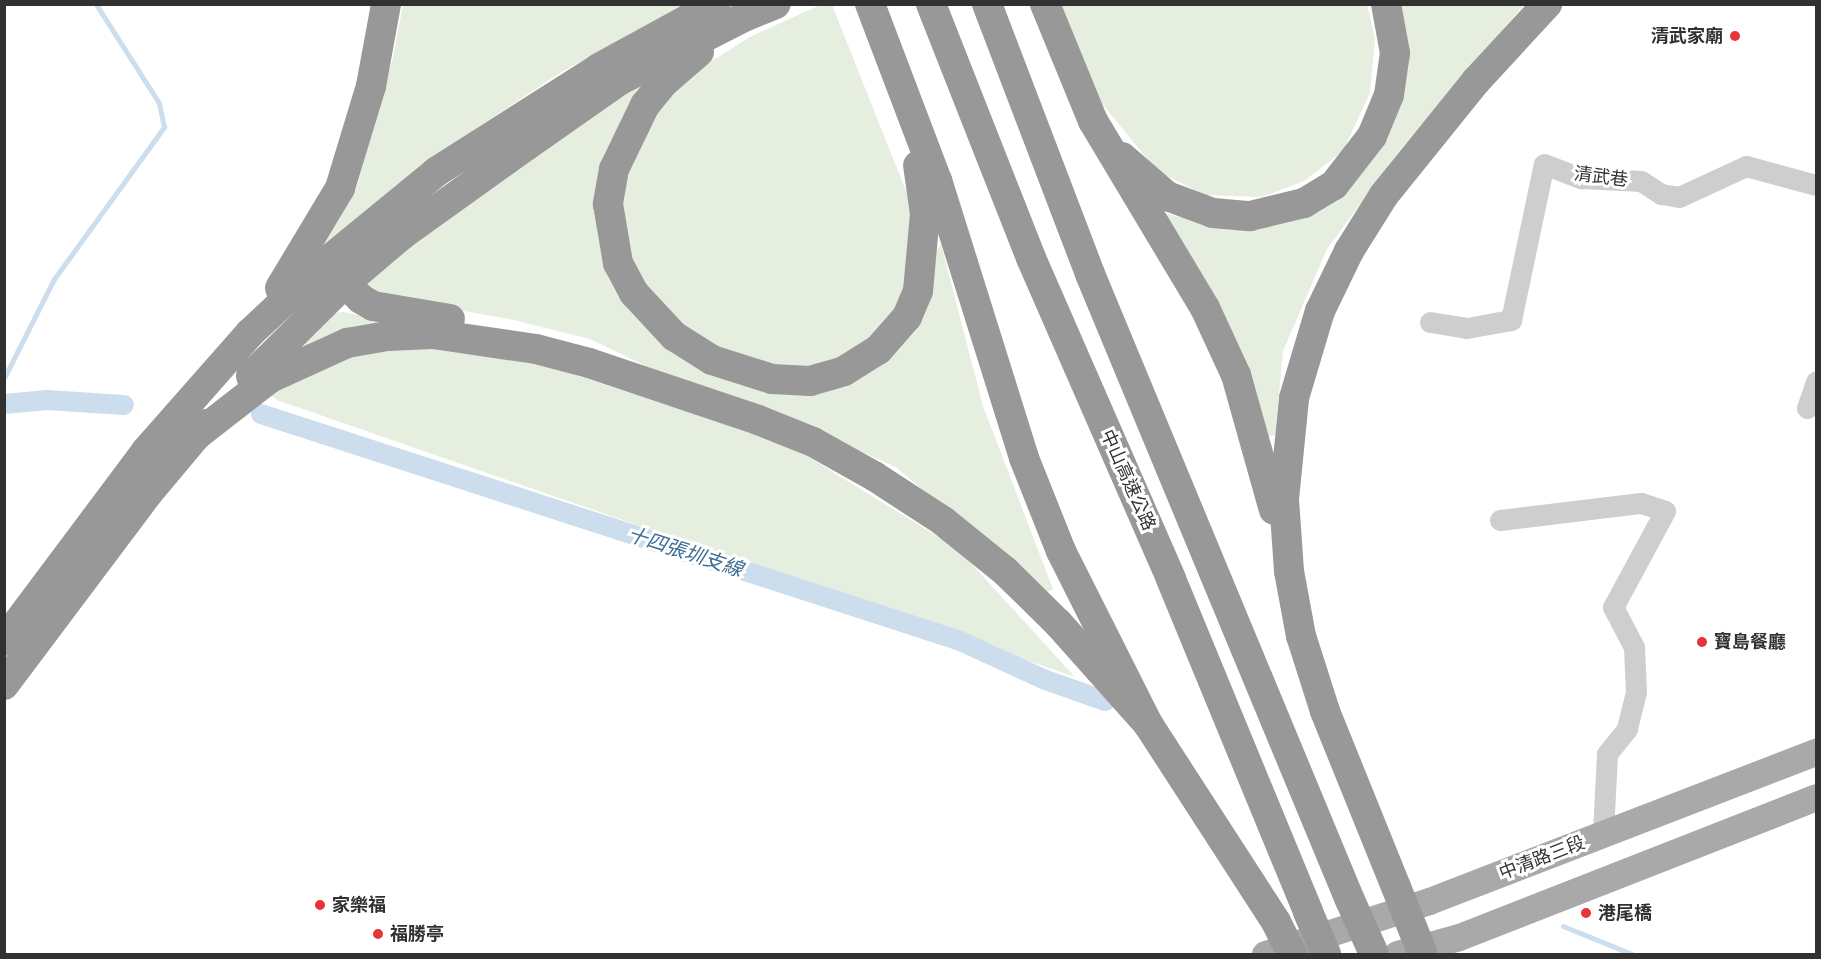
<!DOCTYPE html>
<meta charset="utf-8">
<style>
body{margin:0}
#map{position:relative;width:1821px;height:959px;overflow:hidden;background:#fff;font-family:"Public Sans","Noto Sans TC",sans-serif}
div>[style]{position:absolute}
.green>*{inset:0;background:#e6eedf}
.stream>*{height:5px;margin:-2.5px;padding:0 2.5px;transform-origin:2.5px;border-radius:2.5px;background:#ccdeed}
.canal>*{height:20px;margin:-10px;padding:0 10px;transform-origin:10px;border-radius:10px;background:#ccdeed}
.minor>*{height:21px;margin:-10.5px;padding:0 10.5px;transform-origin:10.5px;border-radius:10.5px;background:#cecece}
.major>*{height:27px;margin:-13.5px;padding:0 13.5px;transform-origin:13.5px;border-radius:13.5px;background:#a9a9a9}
.highway>*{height:30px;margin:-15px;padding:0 15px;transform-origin:15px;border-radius:15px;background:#989898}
.highway-bridge>*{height:30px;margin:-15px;padding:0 15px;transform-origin:15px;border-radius:15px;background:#989898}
.dots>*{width:16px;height:16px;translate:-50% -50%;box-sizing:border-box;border:3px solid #fff;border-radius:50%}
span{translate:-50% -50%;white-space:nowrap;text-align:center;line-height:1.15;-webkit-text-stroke:6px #fff;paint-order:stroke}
.poi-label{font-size:18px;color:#313131;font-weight:700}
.right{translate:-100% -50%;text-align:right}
.left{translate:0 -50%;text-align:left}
.street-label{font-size:18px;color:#313131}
.water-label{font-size:20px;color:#3d6e95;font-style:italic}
.frame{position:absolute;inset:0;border:6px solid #313131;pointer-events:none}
</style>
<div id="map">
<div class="green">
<i style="clip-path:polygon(403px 5px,688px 5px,563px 71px,463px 137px,324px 250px,321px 245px,356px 189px,393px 57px)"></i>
<i style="clip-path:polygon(820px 5px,832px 5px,916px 216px,917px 267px,885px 339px,803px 378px,686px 337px,636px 280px,622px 224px,622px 183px,639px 133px,680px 81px,750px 37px)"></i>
<i style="clip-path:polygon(1053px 5px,1367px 5px,1375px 39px,1370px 93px,1343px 151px,1304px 181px,1262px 197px,1205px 195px,1157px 171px,1074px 69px)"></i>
<i style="clip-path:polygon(1394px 5px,1524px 5px,1400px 150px,1327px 249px,1283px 351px,1275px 435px,1265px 437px,1161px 222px,1168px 214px,1230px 230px,1276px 225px,1392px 122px)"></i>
<i style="clip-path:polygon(648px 79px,619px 145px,620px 281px,708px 368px,857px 378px,941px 244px,983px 406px,1053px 589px,1044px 593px,897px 468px,789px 418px,677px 381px,590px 339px,514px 320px,380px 296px,362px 281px,486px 182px)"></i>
<i style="clip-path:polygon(344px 312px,398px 323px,306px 350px,296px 342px,334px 313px)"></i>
<i style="clip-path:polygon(417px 341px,508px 353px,789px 445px,958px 549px,1075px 677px,277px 400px,267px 392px,347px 351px)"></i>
</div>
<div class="stream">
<i style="left:4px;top:378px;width:111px;rotate:-63.2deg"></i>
<i style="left:54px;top:279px;width:188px;rotate:-54.1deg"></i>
<i style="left:164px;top:127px;width:25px;rotate:-102deg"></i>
<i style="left:159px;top:103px;width:117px;rotate:-122.5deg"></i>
<i style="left:1563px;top:926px;width:74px;rotate:22.1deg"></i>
</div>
<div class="canal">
<i style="left:4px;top:404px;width:43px;rotate:-5.3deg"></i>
<i style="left:47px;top:400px;width:77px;rotate:3.7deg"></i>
<i style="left:261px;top:414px;width:733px;rotate:17.97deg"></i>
<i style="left:958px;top:640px;width:94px;rotate:24.6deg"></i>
<i style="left:1043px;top:679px;width:66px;rotate:19.5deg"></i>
</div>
<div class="minor">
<i style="left:1430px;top:322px;width:37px;rotate:9deg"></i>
<i style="left:1467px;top:328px;width:45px;rotate:-10.3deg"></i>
<i style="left:1511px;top:320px;width:159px;rotate:-78.1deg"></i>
<i style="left:1544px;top:164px;width:40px;rotate:21deg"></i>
<i style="left:1581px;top:178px;width:60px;rotate:2.9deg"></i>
<i style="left:1641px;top:181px;width:24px;rotate:33deg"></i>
<i style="left:1661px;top:194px;width:18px;rotate:9deg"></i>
<i style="left:1679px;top:197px;width:74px;rotate:-24.8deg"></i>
<i style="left:1746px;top:166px;width:73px;rotate:15.2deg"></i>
<i style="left:1807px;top:408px;width:28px;rotate:-71deg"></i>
<i style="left:1500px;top:520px;width:142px;rotate:-6.9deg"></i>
<i style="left:1641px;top:503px;width:25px;rotate:18deg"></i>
<i style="left:1665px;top:511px;width:109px;rotate:118.4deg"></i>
<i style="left:1613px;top:607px;width:45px;rotate:62.3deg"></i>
<i style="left:1634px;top:647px;width:45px;rotate:87.5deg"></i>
<i style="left:1636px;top:692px;width:38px;rotate:104deg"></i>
<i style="left:1627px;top:729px;width:32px;rotate:129deg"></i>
<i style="left:1607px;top:754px;width:80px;rotate:92.9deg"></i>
</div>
<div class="major">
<i style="left:1265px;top:954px;width:172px;rotate:-17.9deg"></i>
<i style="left:1429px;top:901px;width:415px;rotate:-21.1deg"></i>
<i style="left:1397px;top:954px;width:64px;rotate:-15.3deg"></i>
<i style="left:1459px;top:937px;width:383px;rotate:-21.4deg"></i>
</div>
<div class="highway">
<i style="left:870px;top:4px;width:188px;rotate:69.2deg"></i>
<i style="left:937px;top:180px;width:291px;rotate:72.6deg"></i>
<i style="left:1024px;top:458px;width:100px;rotate:68.3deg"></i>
<i style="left:1061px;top:551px;width:194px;rotate:63.3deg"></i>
<i style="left:1148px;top:724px;width:236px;rotate:57.1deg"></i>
<i style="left:931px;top:4px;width:273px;rotate:68.5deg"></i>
<i style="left:1031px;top:258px;width:350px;rotate:66.4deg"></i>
<i style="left:1171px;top:579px;width:360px;rotate:67.6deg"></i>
<i style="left:987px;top:4px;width:289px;rotate:69.1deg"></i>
<i style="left:1090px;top:274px;width:678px;rotate:67.45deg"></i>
<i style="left:1045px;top:4px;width:126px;rotate:67.7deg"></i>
<i style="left:1093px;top:121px;width:218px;rotate:59.1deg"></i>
<i style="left:1205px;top:308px;width:74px;rotate:65.2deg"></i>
<i style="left:1236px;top:375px;width:140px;rotate:74.3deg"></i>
<i style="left:699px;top:52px;width:48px;rotate:139.3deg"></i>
<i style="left:663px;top:83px;width:28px;rotate:129deg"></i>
<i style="left:645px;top:105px;width:71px;rotate:115.8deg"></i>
<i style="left:614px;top:169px;width:36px;rotate:100deg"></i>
<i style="left:608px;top:204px;width:60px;rotate:80.4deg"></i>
<i style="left:618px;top:263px;width:34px;rotate:62deg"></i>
<i style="left:634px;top:293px;width:59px;rotate:47.1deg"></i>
<i style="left:674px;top:336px;width:45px;rotate:32.3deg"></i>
<i style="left:712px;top:360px;width:63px;rotate:17.6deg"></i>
<i style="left:772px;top:379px;width:38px;rotate:3deg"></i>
<i style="left:810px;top:381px;width:35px;rotate:-16deg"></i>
<i style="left:844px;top:371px;width:40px;rotate:-32deg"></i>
<i style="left:878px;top:350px;width:44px;rotate:-48.7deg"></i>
<i style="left:907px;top:317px;width:28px;rotate:-67deg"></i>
<i style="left:918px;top:291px;width:77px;rotate:-84.8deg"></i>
<i style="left:925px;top:214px;width:49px;rotate:-98.1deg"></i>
<i style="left:1122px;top:157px;width:60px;rotate:40.9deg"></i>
<i style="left:1167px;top:196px;width:49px;rotate:20.3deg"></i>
<i style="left:1213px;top:213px;width:37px;rotate:5deg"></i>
<i style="left:1250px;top:216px;width:56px;rotate:-13.5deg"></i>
<i style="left:1304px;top:203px;width:35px;rotate:-31deg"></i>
<i style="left:1334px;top:185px;width:62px;rotate:-52.2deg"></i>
<i style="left:1372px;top:136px;width:44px;rotate:-67.5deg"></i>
<i style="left:1389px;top:95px;width:42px;rotate:-81.9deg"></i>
<i style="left:1395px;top:53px;width:50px;rotate:-100.4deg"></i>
<i style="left:331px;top:269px;width:42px;rotate:45deg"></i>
<i style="left:361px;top:299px;width:14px;rotate:30deg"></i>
<i style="left:373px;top:306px;width:78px;rotate:9.6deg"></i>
<i style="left:280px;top:288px;width:117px;rotate:-59deg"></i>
<i style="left:340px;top:188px;width:107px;rotate:-73.1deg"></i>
<i style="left:371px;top:86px;width:83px;rotate:-79.6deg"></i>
<i style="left:251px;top:376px;width:131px;rotate:-44.7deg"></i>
<i style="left:344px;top:284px;width:77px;rotate:-40.3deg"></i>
<i style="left:403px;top:234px;width:151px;rotate:-35.6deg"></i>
<i style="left:526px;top:146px;width:115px;rotate:-35.1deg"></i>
<i style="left:620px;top:80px;width:141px;rotate:-26.9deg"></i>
<i style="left:746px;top:16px;width:32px;rotate:-22deg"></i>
<i style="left:193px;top:438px;width:98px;rotate:-37.9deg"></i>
<i style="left:270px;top:378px;width:85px;rotate:-24.4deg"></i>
<i style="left:347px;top:343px;width:41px;rotate:-9.9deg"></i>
<i style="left:387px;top:336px;width:46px;rotate:-2.5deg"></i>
<i style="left:433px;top:334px;width:104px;rotate:8.3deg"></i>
<i style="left:536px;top:349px;width:55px;rotate:14.8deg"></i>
<i style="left:589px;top:363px;width:178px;rotate:18.6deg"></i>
<i style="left:758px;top:420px;width:59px;rotate:21.8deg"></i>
<i style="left:813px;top:442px;width:70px;rotate:29.1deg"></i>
<i style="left:874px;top:476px;width:82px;rotate:33.1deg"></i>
<i style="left:943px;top:521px;width:80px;rotate:38.9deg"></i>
<i style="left:1005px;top:571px;width:74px;rotate:44.5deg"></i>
<i style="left:1058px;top:623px;width:135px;rotate:48.3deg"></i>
<i style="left:4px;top:641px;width:237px;rotate:-53.2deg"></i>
<i style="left:146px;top:451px;width:157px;rotate:-48.6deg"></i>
<i style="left:250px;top:333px;width:103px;rotate:-43deg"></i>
<i style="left:325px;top:263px;width:144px;rotate:-39.3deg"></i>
<i style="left:436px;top:172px;width:193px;rotate:-32.5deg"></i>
<i style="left:599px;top:68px;width:133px;rotate:-28.7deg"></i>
<i style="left:4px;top:685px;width:240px;rotate:-53.1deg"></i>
<i style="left:148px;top:493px;width:90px;rotate:-50deg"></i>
<i style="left:1396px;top:887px;width:190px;rotate:-112deg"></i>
<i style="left:1325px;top:711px;width:79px;rotate:-107.7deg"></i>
<i style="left:1301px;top:636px;width:66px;rotate:-100.5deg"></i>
<i style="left:1289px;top:571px;width:72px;rotate:-94deg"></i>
<i style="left:1284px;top:499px;width:101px;rotate:-84.3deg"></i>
<i style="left:1294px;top:398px;width:91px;rotate:-73.4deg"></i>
<i style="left:1320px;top:311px;width:67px;rotate:-64.2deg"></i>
<i style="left:1349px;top:251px;width:66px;rotate:-58deg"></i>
<i style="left:1384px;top:195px;width:146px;rotate:-51.1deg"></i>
<i style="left:1476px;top:81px;width:105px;rotate:-47.3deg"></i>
</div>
<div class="highway-bridge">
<i style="left:1396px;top:887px;width:72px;rotate:68.1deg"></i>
<i style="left:1350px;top:900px;width:59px;rotate:66deg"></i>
<i style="left:1308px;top:912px;width:46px;rotate:66.8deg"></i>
<i style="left:1276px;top:922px;width:36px;rotate:63deg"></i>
</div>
<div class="dots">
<i style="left:1735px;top:36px;background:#e73437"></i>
<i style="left:1702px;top:642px;background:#e73437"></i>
<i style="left:320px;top:905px;background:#e73437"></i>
<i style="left:1586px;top:913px;background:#e73437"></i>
<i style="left:378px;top:934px;background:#e73437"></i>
</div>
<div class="poi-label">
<span class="right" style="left:1723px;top:36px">清武家廟</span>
<span class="left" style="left:1714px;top:642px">寶島餐廳</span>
<span class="left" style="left:332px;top:905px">家樂福</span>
<span class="left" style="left:1598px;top:913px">港尾橋</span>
<span class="left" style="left:390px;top:934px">福勝亭</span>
</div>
<div class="street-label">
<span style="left:1601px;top:177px;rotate:7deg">清武巷</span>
<span style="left:1128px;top:480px;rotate:66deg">中山高速公路</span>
<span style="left:1542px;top:858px;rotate:-21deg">中清路三段</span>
</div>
<div class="water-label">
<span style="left:685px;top:552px;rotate:18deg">十四張圳支線</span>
</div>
<div class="frame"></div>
</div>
